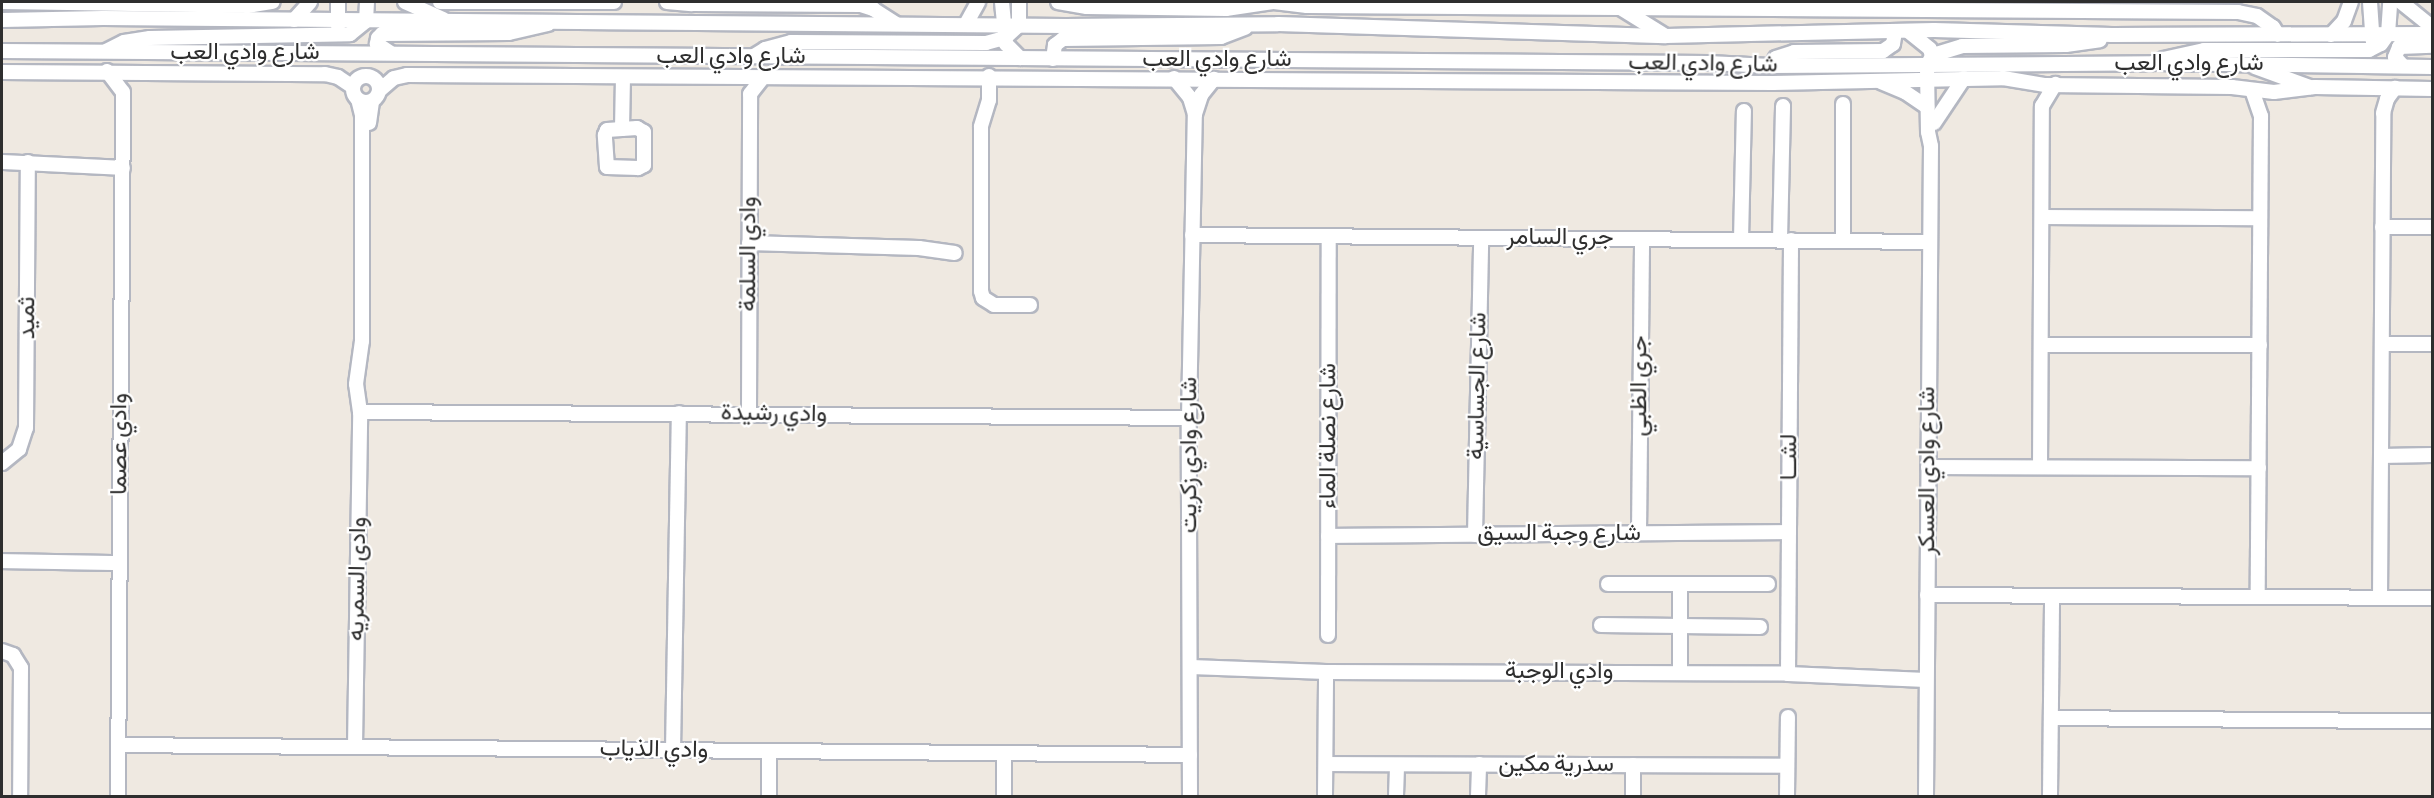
<!DOCTYPE html>
<meta charset="utf-8">
<style>
body{margin:0}
#map{position:relative;width:2434px;height:798px;overflow:hidden;background:#efe9e1;font-family:"Alegreya Sans",Vazirmatn,sans-serif}
div>[style]{position:absolute}
.roads{filter:drop-shadow(2px 0 #b4b7c1) drop-shadow(-2px 0 #b4b7c1) drop-shadow(0 2px #b4b7c1) drop-shadow(0 -2px #b4b7c1)}
.minor>*{height:14px;margin:-7px;padding:0 7px;transform-origin:7px;border-radius:7px;background:#fff}
.minor>.ring{margin:-7px;padding:0;box-sizing:content-box;background:none;border:14px solid #fff;border-radius:50%}
span{translate:-50% -50%;white-space:nowrap;text-align:center;line-height:1.15;-webkit-text-stroke:4.5px #fff;paint-order:stroke}
.street-label{font-size:24px;color:#2e2e2e}
.frame{position:absolute;inset:0;border:3px solid #2e2e2e;pointer-events:none}
</style>
<div id="map">
<div class="roads">
<div class="minor">
<i style="left:2px;top:2px;width:245px;rotate:0.9deg"></i>
<i style="left:247px;top:6px;width:26px;rotate:-9deg"></i>
<i style="left:338px;top:2px;width:24px;rotate:90deg"></i>
<i style="left:405px;top:2px;width:42px;rotate:24.1deg"></i>
<i style="left:440px;top:2px;width:174px"></i>
<i style="left:667px;top:2px;width:25px;rotate:5deg"></i>
<i style="left:692px;top:4px;width:169px;rotate:0.3deg"></i>
<i style="left:861px;top:5px;width:13px;rotate:18deg"></i>
<i style="left:873px;top:9px;width:27px;rotate:33deg"></i>
<i style="left:1002px;top:2px;width:42px;rotate:84.6deg"></i>
<i style="left:1006px;top:44px;width:20px;rotate:45deg"></i>
<i style="left:1019px;top:2px;width:23px;rotate:90deg"></i>
<i style="left:1058px;top:2px;width:29px;rotate:10deg"></i>
<i style="left:1087px;top:7px;width:139px;rotate:0.8deg"></i>
<i style="left:1226px;top:9px;width:49px;rotate:-8.3deg"></i>
<i style="left:1274px;top:2px;width:33px;rotate:7deg"></i>
<i style="left:1307px;top:6px;width:931px;rotate:0.37deg"></i>
<i style="left:2238px;top:12px;width:19px;rotate:12deg"></i>
<i style="left:2257px;top:16px;width:19px;rotate:35deg"></i>
<i style="left:2273px;top:27px;width:9px;rotate:58deg"></i>
<i style="left:2370px;top:2px;width:39px;rotate:86deg"></i>
<i style="left:2401px;top:2px;width:40px;rotate:39deg"></i>
<i style="left:1622px;top:9px;width:49px;rotate:31.8deg"></i>
<i style="left:2px;top:20px;width:101px;rotate:-1.1deg"></i>
<i style="left:103px;top:18px;width:963px;rotate:0.48deg"></i>
<i style="left:1066px;top:26px;width:212px;rotate:-0.5deg"></i>
<i style="left:1278px;top:24px;width:388px;rotate:1.8deg"></i>
<i style="left:1666px;top:36px;width:268px;rotate:-1.3deg"></i>
<i style="left:1934px;top:30px;width:178px;rotate:1.6deg"></i>
<i style="left:2112px;top:35px;width:320px;rotate:-0.2deg"></i>
<i style="left:294px;top:20px;width:24px;rotate:-48deg"></i>
<i style="left:366px;top:21px;width:19px;rotate:-87deg"></i>
<i style="left:966px;top:24px;width:25px;rotate:-61deg"></i>
<i style="left:1908px;top:31px;width:28px;rotate:39deg"></i>
<i style="left:1930px;top:49px;width:16px;rotate:75deg"></i>
<i style="left:2331px;top:35px;width:19px;rotate:-47deg"></i>
<i style="left:2344px;top:21px;width:20px;rotate:-70deg"></i>
<i style="left:2px;top:51px;width:1706px;rotate:0.4deg"></i>
<i style="left:1708px;top:63px;width:63px;rotate:2.7deg"></i>
<i style="left:1771px;top:66px;width:382px;rotate:-0.4deg"></i>
<i style="left:2153px;top:63px;width:279px;rotate:0.8deg"></i>
<i style="left:106px;top:51px;width:20px;rotate:-27deg"></i>
<i style="left:124px;top:42px;width:26px;rotate:-9deg"></i>
<i style="left:150px;top:38px;width:200px;rotate:-1.1deg"></i>
<i style="left:350px;top:34px;width:21px;rotate:-39deg"></i>
<i style="left:391px;top:53px;width:17px;rotate:-147deg"></i>
<i style="left:377px;top:44px;width:6px;rotate:-81deg"></i>
<i style="left:378px;top:38px;width:6px;rotate:-45deg"></i>
<i style="left:382px;top:34px;width:127px;rotate:-0.5deg"></i>
<i style="left:509px;top:33px;width:40px;rotate:-13deg"></i>
<i style="left:754px;top:56px;width:13px;rotate:-32deg"></i>
<i style="left:765px;top:49px;width:27px;rotate:-15deg"></i>
<i style="left:791px;top:42px;width:195px;rotate:0.3deg"></i>
<i style="left:986px;top:43px;width:20px;rotate:-15deg"></i>
<i style="left:1005px;top:38px;width:19px;rotate:-43deg"></i>
<i style="left:1053px;top:59px;width:14px;rotate:-82deg"></i>
<i style="left:1055px;top:45px;width:10px;rotate:-37deg"></i>
<i style="left:1063px;top:39px;width:158px;rotate:-0.7deg"></i>
<i style="left:1221px;top:37px;width:26px;rotate:-21deg"></i>
<i style="left:2163px;top:59px;width:42px;rotate:-12.4deg"></i>
<i style="left:2204px;top:50px;width:165px"></i>
<i style="left:2369px;top:50px;width:13px;rotate:-27deg"></i>
<i style="left:2381px;top:44px;width:12px;rotate:-55deg"></i>
<i style="left:2388px;top:34px;width:32px;rotate:-86deg"></i>
<i style="left:1771px;top:66px;width:9px;rotate:-58deg"></i>
<i style="left:1776px;top:58px;width:19px;rotate:-18deg"></i>
<i style="left:1794px;top:52px;width:89px;rotate:-0.6deg"></i>
<i style="left:1883px;top:51px;width:12px;rotate:-35deg"></i>
<i style="left:1893px;top:44px;width:12px;rotate:-81deg"></i>
<i style="left:2403px;top:66px;width:12px;rotate:-132deg"></i>
<i style="left:2395px;top:57px;width:11px;rotate:-68deg"></i>
<i style="left:2399px;top:47px;width:33px;rotate:-2deg"></i>
<i style="left:2255px;top:67px;width:59px;rotate:20deg"></i>
<i style="left:107px;top:71px;width:26px;rotate:53deg"></i>
<i style="left:123px;top:92px;width:704px;rotate:90.41deg"></i>
<i style="left:2px;top:72px;width:323px;rotate:0.4deg"></i>
<i style="left:325px;top:74px;width:13px;rotate:13deg"></i>
<i style="left:338px;top:77px;width:18px;rotate:34deg"></i>
<i class="ring" style="left:353px;top:76px;width:12px;height:12px"></i>
<i style="left:989px;top:76px;width:24px;rotate:90deg"></i>
<i style="left:989px;top:100px;width:28px;rotate:107deg"></i>
<i style="left:981px;top:127px;width:164px;rotate:90deg"></i>
<i style="left:981px;top:291px;width:7px;rotate:74deg"></i>
<i style="left:983px;top:298px;width:13px;rotate:32deg"></i>
<i style="left:994px;top:305px;width:36px"></i>
<i style="left:1174px;top:78px;width:26px;rotate:51deg"></i>
<i style="left:1190px;top:98px;width:17px;rotate:73deg"></i>
<i style="left:1881px;top:82px;width:26px;rotate:23deg"></i>
<i style="left:1905px;top:92px;width:27px;rotate:34deg"></i>
<i style="left:380px;top:90px;width:18px;rotate:-41deg"></i>
<i style="left:394px;top:78px;width:13px;rotate:-13deg"></i>
<i style="left:407px;top:75px;width:1366px;rotate:0.34deg"></i>
<i style="left:1773px;top:83px;width:230px;rotate:-1.2deg"></i>
<i style="left:2003px;top:78px;width:43px;rotate:9.5deg"></i>
<i style="left:2045px;top:85px;width:187px;rotate:0.6deg"></i>
<i style="left:2232px;top:87px;width:42px;rotate:6.8deg"></i>
<i style="left:2274px;top:92px;width:41px;rotate:-7deg"></i>
<i style="left:2315px;top:87px;width:117px;rotate:1deg"></i>
<i style="left:2252px;top:90px;width:28px;rotate:71deg"></i>
<i style="left:2261px;top:116px;width:481px;rotate:90.4deg"></i>
<i style="left:369px;top:123px;width:22px;rotate:-82deg"></i>
<i style="left:1934px;top:123px;width:54px;rotate:-56.3deg"></i>
<i style="left:637px;top:128px;width:8px;rotate:30deg"></i>
<i style="left:644px;top:132px;width:33px;rotate:90deg"></i>
<i style="left:644px;top:165px;width:7px;rotate:153deg"></i>
<i style="left:638px;top:168px;width:31px;rotate:-178deg"></i>
<i style="left:607px;top:167px;width:32px;rotate:-94deg"></i>
<i style="left:605px;top:135px;width:5px;rotate:-68deg"></i>
<i style="left:607px;top:130px;width:30px;rotate:-4deg"></i>
<i style="left:622px;top:129px;width:52px;rotate:-88.9deg"></i>
<i style="left:2px;top:162px;width:121px;rotate:2.8deg"></i>
<i style="left:2042px;top:217px;width:218px;rotate:0.3deg"></i>
<i style="left:2382px;top:227px;width:50px"></i>
<i style="left:1192px;top:235px;width:736px;rotate:0.54deg"></i>
<i style="left:1741px;top:240px;width:129px;rotate:-88.7deg"></i>
<i style="left:1780px;top:240px;width:134px;rotate:-88.7deg"></i>
<i style="left:1843px;top:241px;width:137px;rotate:-90deg"></i>
<i style="left:749px;top:243px;width:170px;rotate:1.7deg"></i>
<i style="left:919px;top:248px;width:36px;rotate:8deg"></i>
<i style="left:2382px;top:344px;width:50px"></i>
<i style="left:2041px;top:345px;width:219px"></i>
<i style="left:360px;top:412px;width:829px;rotate:0.41deg"></i>
<i style="left:749px;top:413px;width:319px;rotate:-89.8deg"></i>
<i style="left:750px;top:94px;width:23px;rotate:-52deg"></i>
<i style="left:2381px;top:456px;width:51px;rotate:-1.1deg"></i>
<i style="left:2px;top:463px;width:22px;rotate:-39deg"></i>
<i style="left:19px;top:449px;width:22px;rotate:-72deg"></i>
<i style="left:26px;top:428px;width:266px;rotate:-89.6deg"></i>
<i style="left:1928px;top:467px;width:331px;rotate:0.2deg"></i>
<i style="left:2040px;top:467px;width:361px;rotate:-89.7deg"></i>
<i style="left:2042px;top:106px;width:26px;rotate:-59deg"></i>
<i style="left:1639px;top:533px;width:294px;rotate:-89.4deg"></i>
<i style="left:1475px;top:535px;width:297px;rotate:-88.8deg"></i>
<i style="left:1328px;top:536px;width:461px;rotate:-0.5deg"></i>
<i style="left:2px;top:561px;width:117px;rotate:1deg"></i>
<i style="left:1608px;top:584px;width:160px"></i>
<i style="left:1927px;top:595px;width:505px;rotate:0.34deg"></i>
<i style="left:2380px;top:598px;width:485px;rotate:-89.6deg"></i>
<i style="left:2383px;top:113px;width:15px;rotate:-74deg"></i>
<i style="left:2387px;top:99px;width:14px;rotate:-54deg"></i>
<i style="left:1601px;top:625px;width:159px;rotate:0.7deg"></i>
<i style="left:1328px;top:635px;width:399px;rotate:-89.9deg"></i>
<i style="left:2px;top:651px;width:12px;rotate:20deg"></i>
<i style="left:13px;top:655px;width:15px;rotate:58deg"></i>
<i style="left:21px;top:668px;width:128px;rotate:90.4deg"></i>
<i style="left:1191px;top:667px;width:135px;rotate:2.1deg"></i>
<i style="left:1326px;top:672px;width:462px;rotate:0.2deg"></i>
<i style="left:1788px;top:674px;width:138px;rotate:2.5deg"></i>
<i style="left:1680px;top:673px;width:87px;rotate:-90deg"></i>
<i style="left:1788px;top:674px;width:434px;rotate:-89.6deg"></i>
<i style="left:2051px;top:718px;width:381px;rotate:0.5deg"></i>
<i style="left:118px;top:745px;width:1072px;rotate:0.53deg"></i>
<i style="left:355px;top:746px;width:334px;rotate:-89.1deg"></i>
<i style="left:360px;top:412px;width:28px;rotate:-98deg"></i>
<i style="left:356px;top:384px;width:43px;rotate:-82.1deg"></i>
<i style="left:362px;top:341px;width:226px;rotate:-90deg"></i>
<i style="left:362px;top:115px;width:16px;rotate:-104deg"></i>
<i style="left:673px;top:750px;width:337px;rotate:-89deg"></i>
<i style="left:769px;top:751px;width:45px;rotate:90deg"></i>
<i style="left:1326px;top:764px;width:461px;rotate:0.2deg"></i>
<i style="left:1004px;top:796px;width:42px;rotate:-90deg"></i>
<i style="left:1190px;top:796px;width:378px;rotate:-90.2deg"></i>
<i style="left:1189px;top:418px;width:304px;rotate:-88.9deg"></i>
<i style="left:1195px;top:114px;width:20px;rotate:-72deg"></i>
<i style="left:1201px;top:95px;width:21px;rotate:-51deg"></i>
<i style="left:1325px;top:796px;width:124px;rotate:-89.5deg"></i>
<i style="left:1396px;top:796px;width:31px;rotate:-88deg"></i>
<i style="left:1478px;top:796px;width:32px;rotate:-88deg"></i>
<i style="left:1633px;top:796px;width:31px;rotate:-90deg"></i>
<i style="left:1787px;top:796px;width:79px;rotate:-89.3deg"></i>
<i style="left:1926px;top:796px;width:650px;rotate:-89.56deg"></i>
<i style="left:1931px;top:146px;width:14px;rotate:-102deg"></i>
<i style="left:1928px;top:132px;width:67px;rotate:-90.9deg"></i>
<i style="left:1927px;top:65px;width:12px;rotate:-59deg"></i>
<i style="left:1933px;top:55px;width:30px;rotate:-17deg"></i>
<i style="left:1962px;top:46px;width:104px;rotate:-0.6deg"></i>
<i style="left:2066px;top:45px;width:34px;rotate:-8deg"></i>
<i style="left:2050px;top:796px;width:200px;rotate:-89.4deg"></i>
</div>
</div>
<div class="street-label">
<span style="left:245px;top:53px">شارع وادي العب</span>
<span style="left:731px;top:57px">شارع وادي العب</span>
<span style="left:1217px;top:60px">شارع وادي العب</span>
<span style="left:1703px;top:64px;rotate:1deg">شارع وادي العب</span>
<span style="left:2189px;top:64px">شارع وادي العب</span>
<span style="left:1560px;top:238px">جري السامر</span>
<span style="left:749px;top:254px;rotate:-90deg">وادي السلمة</span>
<span style="left:28px;top:318px;rotate:-90deg">ثميد</span>
<span style="left:1478px;top:386px;rotate:-89deg">شارع الجساسية</span>
<span style="left:1640px;top:386px;rotate:-90deg">جري الظبي</span>
<span style="left:774px;top:414px;rotate:1deg">وادي رشيدة</span>
<span style="left:1329px;top:436px;rotate:-90deg">شارع نصلة الماء</span>
<span style="left:120px;top:444px;rotate:-90deg">وادي عصما</span>
<span style="left:1190px;top:455px;rotate:-90deg">شارع وادي زكريت</span>
<span style="left:1790px;top:457px;rotate:-90deg">لشــا</span>
<span style="left:1928px;top:471px;rotate:-90deg">شارع وادي العسكر</span>
<span style="left:1559px;top:534px">شارع وجبة السيق</span>
<span style="left:358px;top:579px;rotate:-89deg">وادى السمريه</span>
<span style="left:1559px;top:672px">وادي الوجبة</span>
<span style="left:654px;top:750px;rotate:1deg">وادي الذياب</span>
<span style="left:1556px;top:765px">سدرية مكين</span>
</div>
<div class="frame"></div>
</div>
